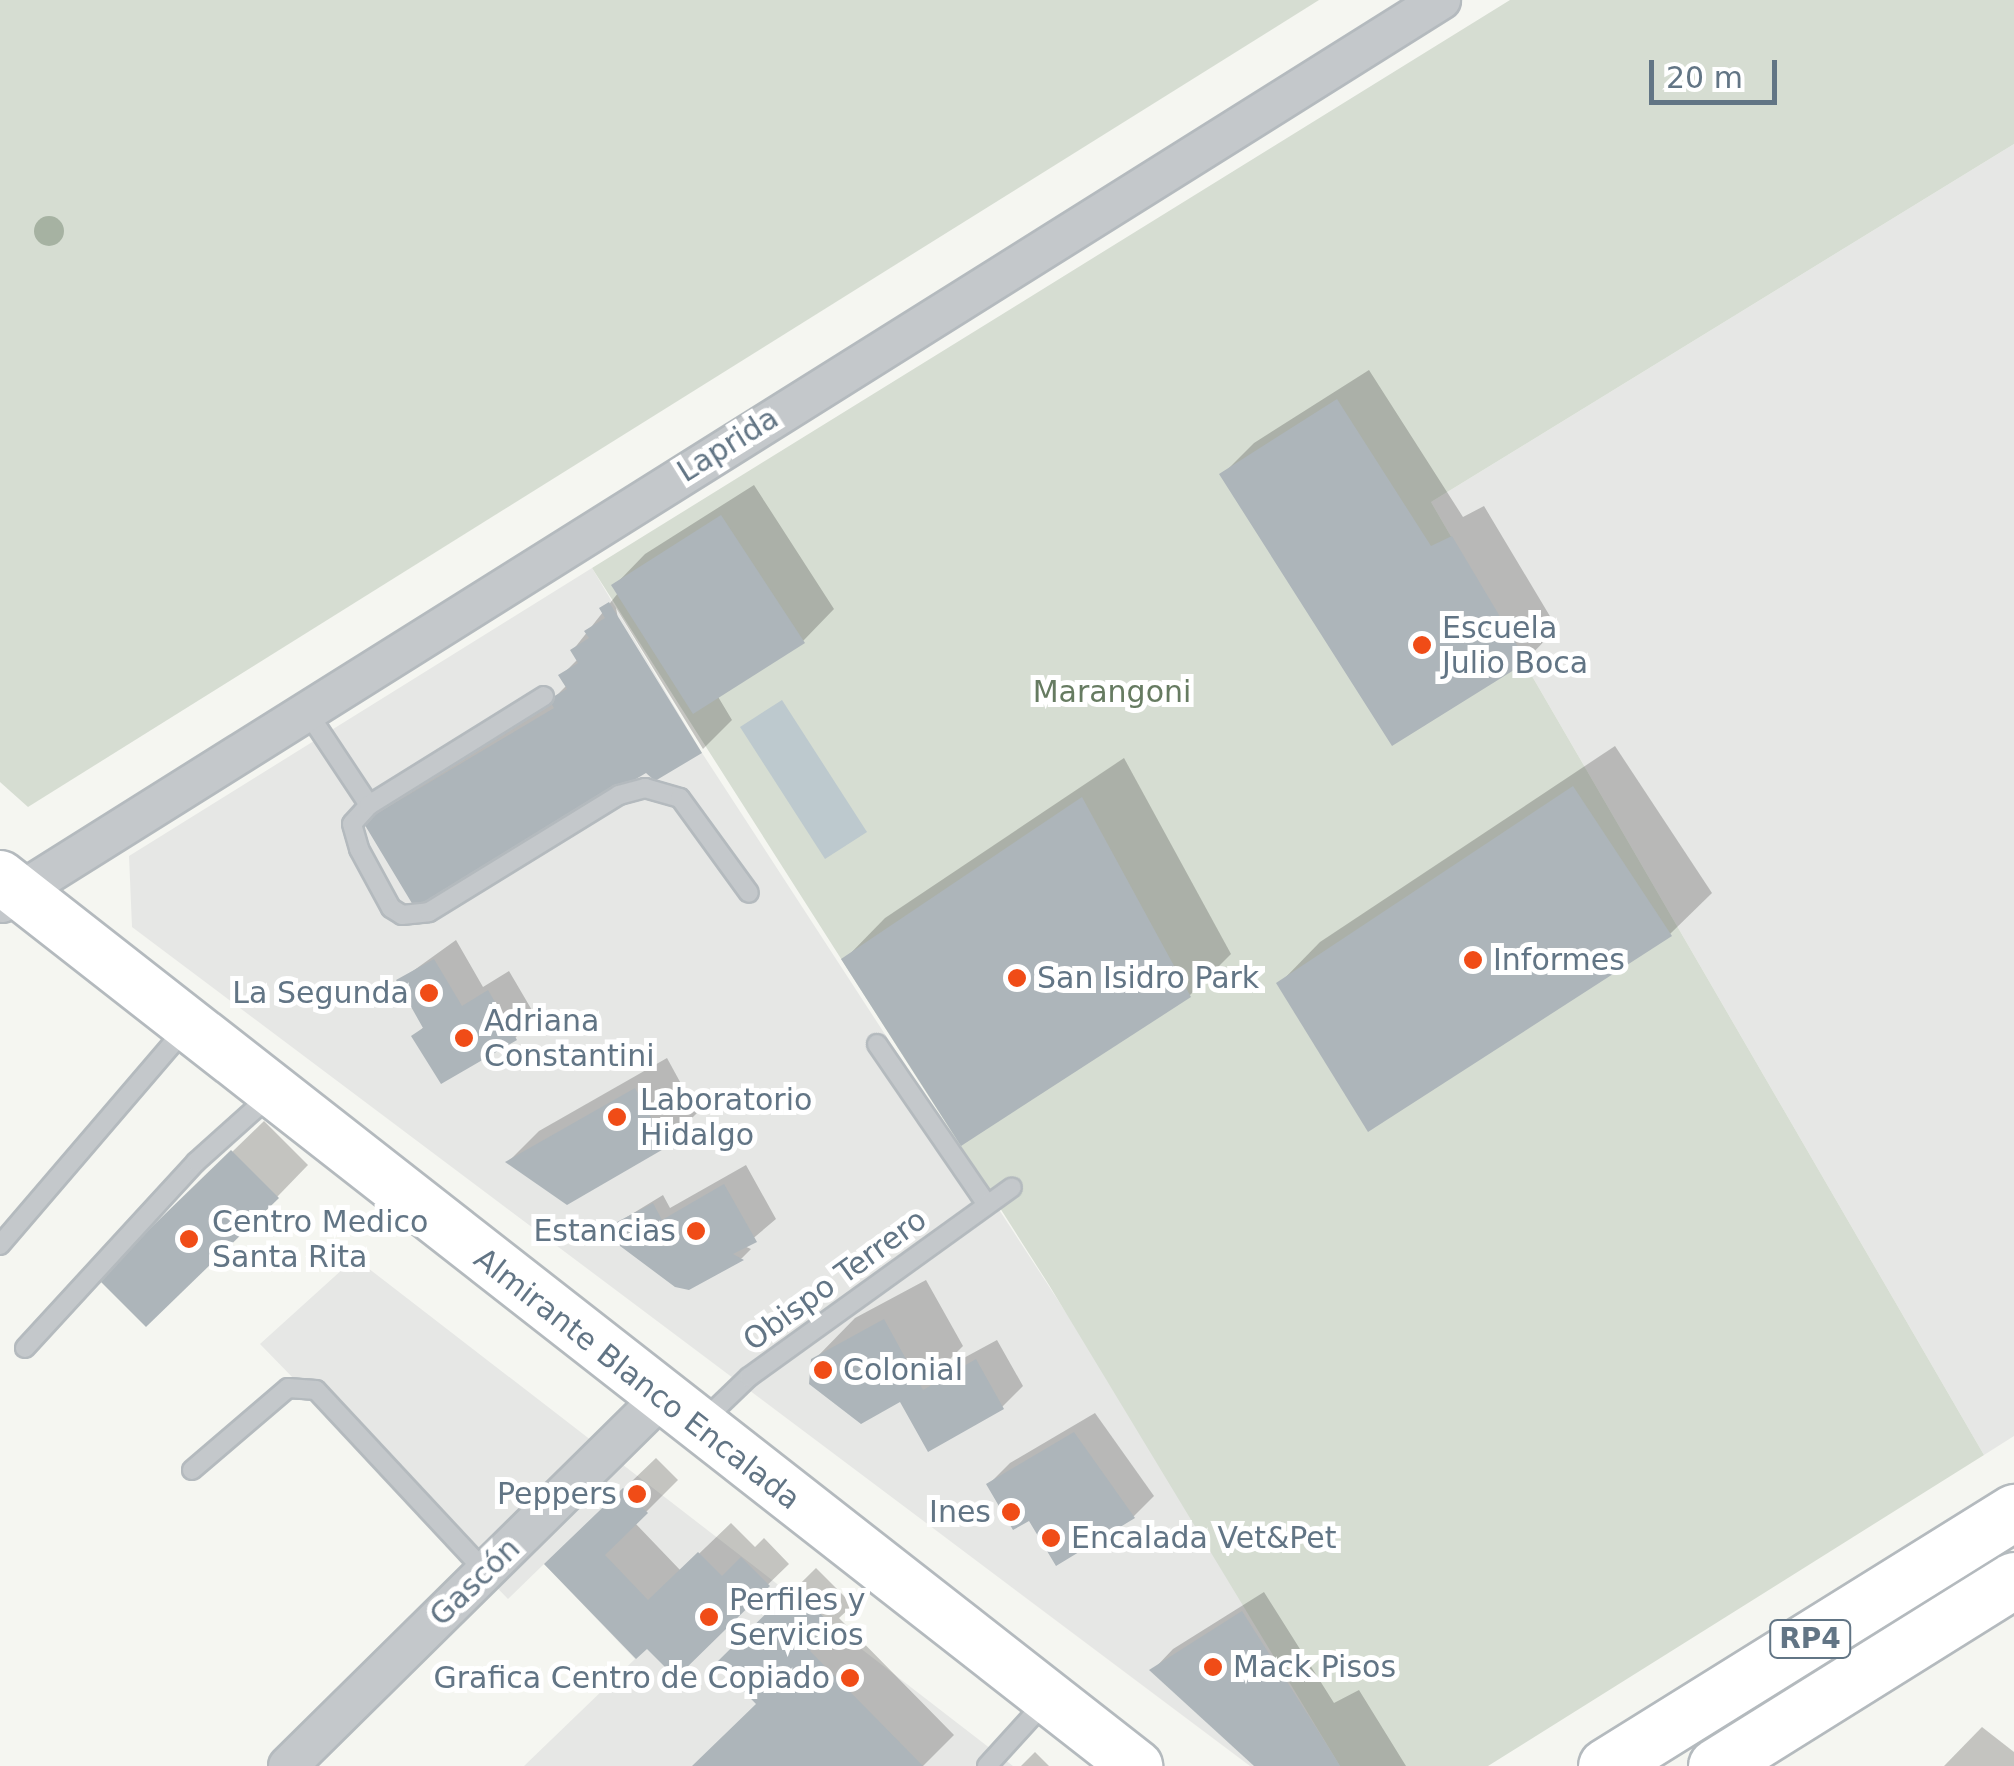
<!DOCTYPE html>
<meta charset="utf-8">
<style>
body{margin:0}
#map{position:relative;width:2014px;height:1766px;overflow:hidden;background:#f5f6f1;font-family:"DejaVu Sans",sans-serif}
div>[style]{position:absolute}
.built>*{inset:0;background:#e6e7e5}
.green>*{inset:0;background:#d6ddd2}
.water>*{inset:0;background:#bdc9ce}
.shadow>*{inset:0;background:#0003}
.building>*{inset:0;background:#adb5ba}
.roads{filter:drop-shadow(2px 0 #b4babe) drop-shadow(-2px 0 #b4babe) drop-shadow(0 2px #b4babe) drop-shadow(0 -2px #b4babe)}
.service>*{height:18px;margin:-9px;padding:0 9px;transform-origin:9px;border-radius:9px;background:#c4c8cb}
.minor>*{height:38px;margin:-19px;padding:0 19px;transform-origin:19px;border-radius:19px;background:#c4c8cb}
.secondary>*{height:52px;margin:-26px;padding:0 26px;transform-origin:26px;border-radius:26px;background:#fff}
.primary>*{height:55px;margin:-27.5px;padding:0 27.5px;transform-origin:27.5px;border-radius:27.5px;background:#fff}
.trees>*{width:30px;height:30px;margin:-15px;border-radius:50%;background:#a6b2a2}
.dots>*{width:28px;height:28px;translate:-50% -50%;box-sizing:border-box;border:5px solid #fff;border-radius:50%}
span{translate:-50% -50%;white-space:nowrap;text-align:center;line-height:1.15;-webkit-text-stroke:10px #fff;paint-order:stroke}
.shield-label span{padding:2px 8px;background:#fff;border:2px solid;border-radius:8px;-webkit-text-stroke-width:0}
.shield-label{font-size:28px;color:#627585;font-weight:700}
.street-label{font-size:30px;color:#627585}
.poi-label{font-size:30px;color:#627585}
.left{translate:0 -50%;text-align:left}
.right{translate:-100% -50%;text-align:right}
.park-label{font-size:30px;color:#667b61}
.scale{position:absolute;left:1649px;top:60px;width:128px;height:45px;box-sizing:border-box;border:5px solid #627585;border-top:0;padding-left:12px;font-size:30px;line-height:35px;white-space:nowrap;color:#627585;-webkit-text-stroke:8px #fff;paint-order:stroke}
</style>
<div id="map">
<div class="built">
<i style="clip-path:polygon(2014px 144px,2014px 1436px,1984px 1455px,1431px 502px)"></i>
<i style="clip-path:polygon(592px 568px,702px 753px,1361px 1766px,1250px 1766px,132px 927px,129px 856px)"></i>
<i style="clip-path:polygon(355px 1258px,1013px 1766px,524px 1766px,635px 1659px,544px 1564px,508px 1599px,260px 1344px)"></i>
</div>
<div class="green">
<i style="clip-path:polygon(0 0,1319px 0,28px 807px,0 782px)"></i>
<i style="clip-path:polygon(1510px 0,2014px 0,2014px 144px,1431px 502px,1984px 1455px,1488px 1766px,1340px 1766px,1049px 1285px,592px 568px)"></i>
</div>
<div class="water">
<i style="clip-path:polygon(782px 700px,867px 832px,825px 859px,740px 727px)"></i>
</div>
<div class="shadow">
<i style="clip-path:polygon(1369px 370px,1463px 517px,1484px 506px,1557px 628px,1526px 660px,1222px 475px,1254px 443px)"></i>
<i style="clip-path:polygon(754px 485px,834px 609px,803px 641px,717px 695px,732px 720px,703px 749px,616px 608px,646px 770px,366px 822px,398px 791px,555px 697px,567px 685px,561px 676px,578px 659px,573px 650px,618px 593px,614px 586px,645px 554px)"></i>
<i style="clip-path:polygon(1615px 746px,1712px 893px,1670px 934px,1279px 984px,1320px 942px)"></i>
<i style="clip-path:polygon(1124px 758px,1231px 954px,1190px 995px,844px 960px,885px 918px)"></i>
<i style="clip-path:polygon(456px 940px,483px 987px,509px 971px,536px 1017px,515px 1038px,414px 1036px,425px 1026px,399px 981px)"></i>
<i style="clip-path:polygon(667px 1058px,697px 1113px,665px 1145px,508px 1162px,539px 1131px)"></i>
<i style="clip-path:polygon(264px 1121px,308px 1165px,277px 1197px,133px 1248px)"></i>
<i style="clip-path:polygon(746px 1165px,776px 1219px,744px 1246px,751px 1249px,742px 1258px,689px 1288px,604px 1231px,663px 1195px,670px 1208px)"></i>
<i style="clip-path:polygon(926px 1280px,963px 1346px,936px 1373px,997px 1340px,1023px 1386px,1002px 1407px,903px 1403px,814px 1360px,855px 1318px)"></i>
<i style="clip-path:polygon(1095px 1413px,1154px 1496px,1134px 1516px,1030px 1518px,989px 1484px,1010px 1463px)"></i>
<i style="clip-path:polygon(656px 1458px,678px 1480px,635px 1523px,681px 1571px,731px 1523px,755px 1547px,764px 1538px,789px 1564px,676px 1674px,579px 1532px)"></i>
<i style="clip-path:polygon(816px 1568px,853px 1605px,839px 1618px,954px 1735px,923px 1766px,695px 1766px,759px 1704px,720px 1663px)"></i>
<i style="clip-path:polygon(1264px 1592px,1334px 1703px,1359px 1690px,1406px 1766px,1258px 1766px,1153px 1670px,1173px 1649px)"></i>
<i style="clip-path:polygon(1982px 1727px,2014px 1752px,2014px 1766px,1944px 1766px)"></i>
<i style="clip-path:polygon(1035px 1752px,1049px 1766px,1021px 1766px)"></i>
</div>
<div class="building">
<i style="clip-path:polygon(1337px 399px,1431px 546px,1452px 536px,1527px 662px,1392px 746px,1219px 474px)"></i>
<i style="clip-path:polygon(721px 515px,805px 643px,693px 714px,611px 585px)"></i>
<i style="clip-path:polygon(609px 602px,702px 753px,655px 781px,646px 773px,416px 910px,363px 822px,554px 708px,549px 699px,567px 689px,558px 675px,578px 663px,570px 650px,589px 638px,584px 631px,605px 618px,599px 608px)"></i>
<i style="clip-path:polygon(1573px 786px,1672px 936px,1368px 1132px,1276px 983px)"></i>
<i style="clip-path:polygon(1082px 797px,1191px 997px,961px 1146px,841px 959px)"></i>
<i style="clip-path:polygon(434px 959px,462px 1006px,488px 990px,517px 1040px,441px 1084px,411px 1036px,423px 1028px,396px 980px)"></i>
<i style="clip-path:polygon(635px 1088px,667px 1147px,567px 1205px,505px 1162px)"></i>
<i style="clip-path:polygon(231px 1150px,279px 1198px,146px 1327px,98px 1279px)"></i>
<i style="clip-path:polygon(724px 1184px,757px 1242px,733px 1254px,744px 1260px,689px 1290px,675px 1287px,600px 1231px,653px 1203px,662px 1220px)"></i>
<i style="clip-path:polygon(884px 1319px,923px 1390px,976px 1359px,1004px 1409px,928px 1452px,900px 1402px,861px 1424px,809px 1384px,811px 1359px)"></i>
<i style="clip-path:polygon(1074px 1432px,1135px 1518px,1056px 1566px,1029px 1521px,1013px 1530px,986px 1484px)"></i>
<i style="clip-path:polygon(623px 1488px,648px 1513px,605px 1555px,648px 1600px,698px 1552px,722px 1576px,741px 1557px,770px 1586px,676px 1678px,647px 1649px,636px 1659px,544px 1564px)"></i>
<i style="clip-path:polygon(793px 1587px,834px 1627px,810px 1651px,923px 1766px,692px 1766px,756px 1704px,716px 1663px)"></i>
<i style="clip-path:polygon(1242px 1611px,1317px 1729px,1340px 1766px,1254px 1766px,1149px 1670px)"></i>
</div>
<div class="roads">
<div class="service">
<i style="left:306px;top:710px;width:114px;rotate:56.4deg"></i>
<i style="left:369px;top:805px;width:25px;rotate:132deg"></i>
<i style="left:352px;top:824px;width:26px;rotate:74deg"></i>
<i style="left:359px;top:849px;width:67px;rotate:61.5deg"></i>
<i style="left:391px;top:908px;width:13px;rotate:32deg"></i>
<i style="left:402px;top:915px;width:27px;rotate:-6deg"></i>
<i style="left:429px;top:912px;width:223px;rotate:-31.6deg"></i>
<i style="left:619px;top:795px;width:27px;rotate:-15deg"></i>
<i style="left:645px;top:788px;width:36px;rotate:16deg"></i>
<i style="left:680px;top:798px;width:117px;rotate:54deg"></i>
<i style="left:369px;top:805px;width:206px;rotate:-31.9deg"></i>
<i style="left:877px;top:1044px;width:193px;rotate:55.6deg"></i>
<i style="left:0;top:1245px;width:283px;rotate:-49.4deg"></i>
<i style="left:25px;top:1348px;width:253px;rotate:-47.4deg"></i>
<i style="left:196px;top:1162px;width:103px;rotate:-41.9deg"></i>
<i style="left:701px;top:1423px;width:66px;rotate:-43.8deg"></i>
<i style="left:749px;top:1377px;width:324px;rotate:-35.8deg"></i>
<i style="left:192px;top:1470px;width:126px;rotate:-40.5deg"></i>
<i style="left:288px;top:1388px;width:28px;rotate:4deg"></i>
<i style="left:316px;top:1390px;width:248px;rotate:47deg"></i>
<i style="left:987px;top:1766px;width:89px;rotate:-47.7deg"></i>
</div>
<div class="minor">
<i style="left:2px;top:903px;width:1699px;rotate:-32.11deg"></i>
<i style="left:288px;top:1766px;width:524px;rotate:-44.61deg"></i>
</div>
<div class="secondary">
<i style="left:0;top:877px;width:1443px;rotate:38.05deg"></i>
</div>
<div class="primary">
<i style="left:1606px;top:1766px;width:481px;rotate:-31.9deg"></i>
<i style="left:1716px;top:1766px;width:351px;rotate:-32deg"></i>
</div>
</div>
<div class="trees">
<i style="left:49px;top:231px"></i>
</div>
<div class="dots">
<i style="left:1422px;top:645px;background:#f04c17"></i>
<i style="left:1473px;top:960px;background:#f04c17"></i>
<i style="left:1017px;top:978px;background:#f04c17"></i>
<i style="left:429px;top:993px;background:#f04c17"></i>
<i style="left:464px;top:1038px;background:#f04c17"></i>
<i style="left:617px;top:1117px;background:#f04c17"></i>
<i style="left:696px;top:1231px;background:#f04c17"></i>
<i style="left:189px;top:1239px;background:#f04c17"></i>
<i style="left:823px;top:1370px;background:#f04c17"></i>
<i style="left:637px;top:1494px;background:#f04c17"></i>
<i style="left:1011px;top:1512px;background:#f04c17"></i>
<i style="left:1051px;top:1538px;background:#f04c17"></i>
<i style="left:709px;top:1617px;background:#f04c17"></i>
<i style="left:1213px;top:1667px;background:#f04c17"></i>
<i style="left:850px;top:1678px;background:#f04c17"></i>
</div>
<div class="shield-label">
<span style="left:1810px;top:1639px">RP4</span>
</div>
<div class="street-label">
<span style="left:728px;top:445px;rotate:-32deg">Laprida</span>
<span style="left:835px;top:1280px;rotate:-36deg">Obispo Terrero</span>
<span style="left:637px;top:1379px;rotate:38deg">Almirante Blanco Encalada</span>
<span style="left:475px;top:1582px;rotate:-44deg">Gascón</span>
</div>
<div class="poi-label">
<span class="left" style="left:1442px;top:645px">Escuela<br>Julio Boca</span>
<span class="left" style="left:1493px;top:960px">Informes</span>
<span class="left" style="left:1037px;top:978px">San Isidro Park</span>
<span class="right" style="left:409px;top:993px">La Segunda</span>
<span class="left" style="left:484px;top:1038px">Adriana<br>Constantini</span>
<span class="left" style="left:640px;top:1117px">Laboratorio<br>Hidalgo</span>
<span class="left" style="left:212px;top:1239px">Centro Medico<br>Santa Rita</span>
<span class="right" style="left:676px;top:1231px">Estancias</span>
<span class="left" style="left:843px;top:1370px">Colonial</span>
<span class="right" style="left:617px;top:1494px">Peppers</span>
<span class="right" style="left:991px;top:1512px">Ines</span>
<span class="left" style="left:1071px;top:1538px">Encalada Vet&amp;Pet</span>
<span class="left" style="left:729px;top:1617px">Perfiles y<br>Servicios</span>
<span class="left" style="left:1233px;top:1667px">Mack Pisos</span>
<span class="right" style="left:830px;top:1678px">Grafica Centro de Copiado</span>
</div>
<div class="park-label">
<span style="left:1112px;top:692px">Marangoni</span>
</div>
<div class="scale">20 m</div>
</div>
